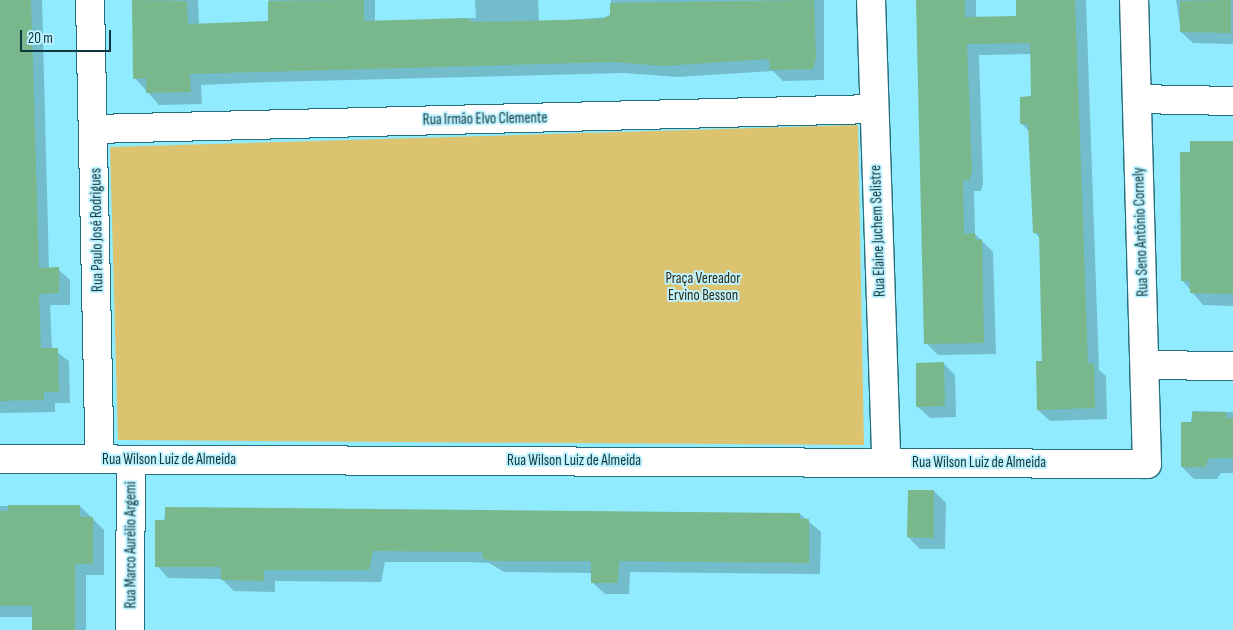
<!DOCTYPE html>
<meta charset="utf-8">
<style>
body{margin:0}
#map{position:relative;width:1233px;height:630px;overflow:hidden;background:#90ebff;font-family:"Sofia Sans Condensed",sans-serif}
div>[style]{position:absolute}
.green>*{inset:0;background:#dcc370}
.shadow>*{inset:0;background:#0003}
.building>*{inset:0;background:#79b88c}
.roads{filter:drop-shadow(1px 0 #256d7b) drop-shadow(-1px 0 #256d7b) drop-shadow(0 1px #256d7b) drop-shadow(0 -1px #256d7b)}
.minor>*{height:28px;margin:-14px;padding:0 14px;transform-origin:14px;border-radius:14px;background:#fff}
span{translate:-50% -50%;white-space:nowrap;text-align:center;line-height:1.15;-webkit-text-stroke:4px #bef2fe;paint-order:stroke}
.street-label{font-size:15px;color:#0f373f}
.park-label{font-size:15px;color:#312a12}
.scale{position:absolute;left:20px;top:30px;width:91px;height:22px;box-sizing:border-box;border:2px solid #0f373f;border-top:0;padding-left:6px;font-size:15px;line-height:18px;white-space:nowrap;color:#0f373f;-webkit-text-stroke:4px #bef2fe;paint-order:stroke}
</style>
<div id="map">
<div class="green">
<i style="clip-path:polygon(858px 125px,864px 445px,118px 440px,110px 147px)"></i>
</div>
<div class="shadow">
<i style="clip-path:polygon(0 0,42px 0,49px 269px,58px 269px,70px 280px,70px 305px,50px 305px,52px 349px,69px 361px,70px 403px,55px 403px,55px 412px,0 413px)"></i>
<i style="clip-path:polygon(133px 0,198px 0,199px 24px,269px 23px,269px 0,375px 0,375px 22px,476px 18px,475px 0,538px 0,539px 22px,611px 17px,611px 0,824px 0,824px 80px,783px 81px,773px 71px,678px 77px,624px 73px,270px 82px,201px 85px,202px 104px,159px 105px,135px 78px)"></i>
<i style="clip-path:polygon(917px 0,976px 0,976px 18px,1018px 17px,1017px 0,1086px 0,1099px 370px,1106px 376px,1107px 419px,1050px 421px,1038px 410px,1044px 362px,1040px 238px,1034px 232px,1030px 132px,1021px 123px,1032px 98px,1031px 54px,979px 55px,983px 184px,981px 191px,974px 191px,975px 234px,993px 252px,996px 354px,938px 355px,926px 343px)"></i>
<i style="clip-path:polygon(1176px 0,1233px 0,1233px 44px,1193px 43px,1181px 32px)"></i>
<i style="clip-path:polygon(1233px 142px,1233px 306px,1203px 305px,1182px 280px,1192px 154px)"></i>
<i style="clip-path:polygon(943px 363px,955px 375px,956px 417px,930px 418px,918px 407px)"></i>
<i style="clip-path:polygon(1193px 411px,1233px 412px,1233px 473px,1221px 473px,1217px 479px,1194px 479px,1182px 467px)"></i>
<i style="clip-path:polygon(934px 491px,946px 503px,945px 549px,920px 549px,908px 537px)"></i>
<i style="clip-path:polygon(0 506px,80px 506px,104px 530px,104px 575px,86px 575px,86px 630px,33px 630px,33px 617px,0 617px)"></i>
<i style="clip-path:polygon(166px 508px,800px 514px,821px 532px,820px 574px,630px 572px,629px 594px,605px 594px,593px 583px,593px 573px,504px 572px,489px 563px,468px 562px,385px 562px,381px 582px,275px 581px,275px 592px,234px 591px,222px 579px,168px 578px,157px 566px)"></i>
</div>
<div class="building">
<i style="clip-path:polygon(0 0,31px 0,39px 268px,59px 267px,59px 293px,39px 294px,41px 348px,58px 348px,59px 392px,44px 392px,44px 400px,0 401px)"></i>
<i style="clip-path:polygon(132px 0,187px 1px,188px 24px,268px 21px,268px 1px,364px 0,364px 21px,466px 18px,474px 22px,601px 19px,610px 15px,610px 3px,814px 0,816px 58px,813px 69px,770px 70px,769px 59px,665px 66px,612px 62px,190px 74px,191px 92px,146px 93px,146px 78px,133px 79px)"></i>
<i style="clip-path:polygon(916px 0,965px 0,965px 17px,1016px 16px,1016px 0,1075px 0,1088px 364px,1094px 363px,1095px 408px,1037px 410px,1036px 361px,1042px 361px,1039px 233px,1033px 233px,1028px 124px,1020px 124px,1020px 97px,1031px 96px,1030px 43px,967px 44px,972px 172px,969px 180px,963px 180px,964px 234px,975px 233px,976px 240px,982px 239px,984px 343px,924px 344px)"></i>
<i style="clip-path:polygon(1231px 0,1231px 33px,1180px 32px,1180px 1px)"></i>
<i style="clip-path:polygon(1190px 141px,1233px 141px,1233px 294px,1190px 293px,1190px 281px,1181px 281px,1180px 152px,1190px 152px)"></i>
<i style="clip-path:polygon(944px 362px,945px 406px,916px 407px,916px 363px)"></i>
<i style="clip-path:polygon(1192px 412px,1226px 412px,1226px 418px,1233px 418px,1233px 458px,1209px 458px,1205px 467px,1181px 467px,1181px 422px,1192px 422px)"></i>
<i style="clip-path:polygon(908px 490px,934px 490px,934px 538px,907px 537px)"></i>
<i style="clip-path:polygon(8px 505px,80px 505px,80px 517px,93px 517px,93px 564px,75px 564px,75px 630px,32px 630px,32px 606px,0 606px,0 511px,8px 511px)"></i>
<i style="clip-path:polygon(165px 507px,800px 513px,800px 519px,809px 519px,809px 563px,619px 561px,618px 583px,591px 583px,591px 561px,491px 561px,482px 558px,482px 552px,373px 551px,369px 570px,264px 570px,264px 581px,221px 580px,221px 567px,155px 567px,155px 520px,165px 520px)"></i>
</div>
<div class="roads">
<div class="minor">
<i style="left:90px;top:0;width:459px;rotate:88.8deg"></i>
<i style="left:871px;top:0;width:462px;rotate:88.1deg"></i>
<i style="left:1137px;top:99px;width:96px;rotate:1.2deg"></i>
<i style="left:95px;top:129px;width:779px;rotate:-1.47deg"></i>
<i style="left:1145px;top:365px;width:88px;rotate:0.7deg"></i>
<i style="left:0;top:459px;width:1147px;rotate:0.25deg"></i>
<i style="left:1147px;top:464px;width:464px;rotate:-91.6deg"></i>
<i style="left:130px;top:630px;width:170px;rotate:-89.7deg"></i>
</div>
</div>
<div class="street-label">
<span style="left:485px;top:119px;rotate:-1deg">Rua Irmão Elvo Clemente</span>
<span style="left:97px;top:230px;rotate:-91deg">Rua Paulo José Rodrigues</span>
<span style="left:878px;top:231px;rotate:-92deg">Rua Elaine Juchem Selistre</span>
<span style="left:1141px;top:232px;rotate:-92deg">Rua Seno Antônio Cornely</span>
<span style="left:169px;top:460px">Rua Wilson Luiz de Almeida</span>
<span style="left:574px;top:461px">Rua Wilson Luiz de Almeida</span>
<span style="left:979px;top:463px">Rua Wilson Luiz de Almeida</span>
<span style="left:131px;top:545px;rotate:-90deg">Rua Marco Aurélio Argemi</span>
</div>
<div class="park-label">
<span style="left:703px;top:287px">Praça Vereador<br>Ervino Besson</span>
</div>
<div class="scale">20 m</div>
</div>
